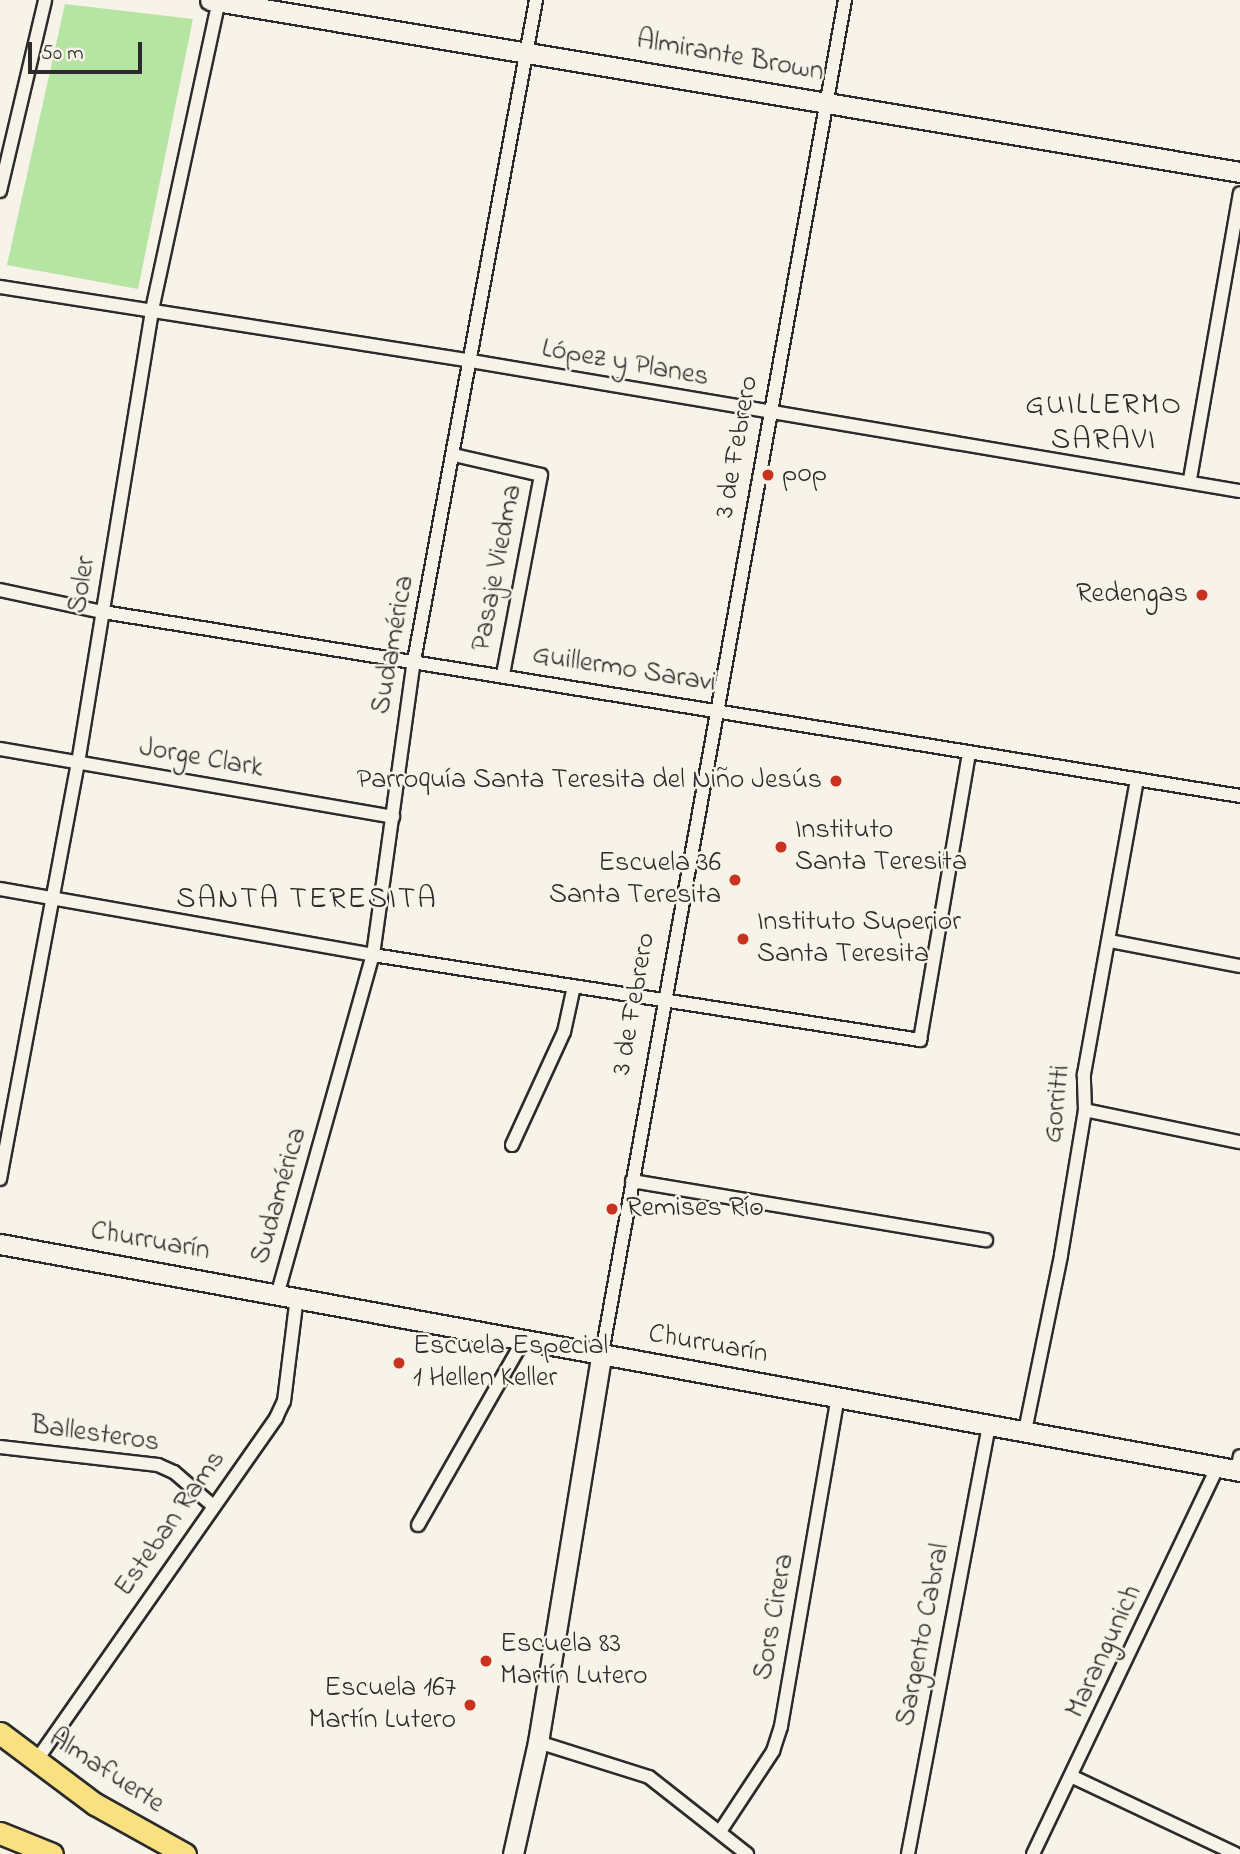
<!DOCTYPE html>
<meta charset="utf-8">
<style>
body{margin:0}
#map{position:relative;width:1240px;height:1854px;overflow:hidden;background:#f7f3e8;font-family:"Indie Flower",sans-serif}
div>[style]{position:absolute}
.green>*{inset:0;background:#b5e4a3}
.roads{filter:drop-shadow(2px 0 #2b2b2b) drop-shadow(-2px 0 #2b2b2b) drop-shadow(0 2px #2b2b2b) drop-shadow(0 -2px #2b2b2b)}
.street>*{height:12px;margin:-6px;padding:0 6px;transform-origin:6px;border-radius:6px;background:#f7f3e8}
.secondary>*{height:19px;margin:-9.5px;padding:0 9.5px;transform-origin:9.5px;border-radius:9.5px;background:#f7f3e8}
.primary>*{height:21px;margin:-10.5px;padding:0 10.5px;transform-origin:10.5px;border-radius:10.5px;background:#f9e181}
.dots>*{width:19px;height:19px;translate:-50% -50%;box-sizing:border-box;border:4px solid #f7f3e8;border-radius:50%}
span{translate:-50% -50%;white-space:nowrap;text-align:center;line-height:1.15;-webkit-text-stroke:5px #f7f3e8;paint-order:stroke}
.street-label{font-size:28px;color:#2b2b2b}
.poi-label{font-size:28px;color:#2b2b2b}
.left{translate:0 -50%;text-align:left}
.right{translate:-100% -50%;text-align:right}
.neighbourhood-label{font-size:30px;color:#2b2b2b;letter-spacing:2px}
.scale{position:absolute;left:28px;top:42px;width:114px;height:32px;box-sizing:border-box;border:4px solid #2b2b2b;border-top:0;padding-left:9px;font-size:21px;line-height:24px;white-space:nowrap;color:#2b2b2b;-webkit-text-stroke:5px #f7f3e8;paint-order:stroke}
</style>
<div id="map">
<div class="green">
<i style="clip-path:polygon(65px 4px,193px 19px,138px 289px,7px 265px)"></i>
</div>
<div class="roads">
<div class="street">
<i style="left:0;top:191px;width:196px;rotate:-76.7deg"></i>
<i style="left:0;top:287px;width:477px;rotate:8.9deg"></i>
<i style="left:471px;top:361px;width:780px;rotate:9.6deg"></i>
<i style="left:454px;top:455px;width:89px;rotate:12.9deg"></i>
<i style="left:541px;top:475px;width:204px;rotate:100.8deg"></i>
<i style="left:1190px;top:479px;width:290px;rotate:-80.1deg"></i>
<i style="left:0;top:590px;width:105px;rotate:12.1deg"></i>
<i style="left:103px;top:612px;width:1152px;rotate:9.19deg"></i>
<i style="left:0;top:749px;width:399px;rotate:9.8deg"></i>
<i style="left:0;top:889px;width:379px;rotate:10deg"></i>
<i style="left:373px;top:955px;width:554px;rotate:8.83deg"></i>
<i style="left:920px;top:1040px;width:291px;rotate:-80.3deg"></i>
<i style="left:1110px;top:941px;width:132px;rotate:10.9deg"></i>
<i style="left:1085px;top:1110px;width:158px;rotate:11.7deg"></i>
<i style="left:512px;top:1145px;width:124px;rotate:-65.3deg"></i>
<i style="left:564px;top:1032px;width:47px;rotate:-77.7deg"></i>
<i style="left:0;top:1179px;width:423px;rotate:-79.4deg"></i>
<i style="left:78px;top:763px;width:459px;rotate:-80.7deg"></i>
<i style="left:152px;top:310px;width:317px;rotate:-77.8deg"></i>
<i style="left:632px;top:1181px;width:359px;rotate:9.5deg"></i>
<i style="left:278px;top:1292px;width:350px;rotate:-74.3deg"></i>
<i style="left:373px;top:955px;width:297px;rotate:-82.1deg"></i>
<i style="left:414px;top:661px;width:672px;rotate:-79.54deg"></i>
<i style="left:602px;top:1353px;width:1375px;rotate:-79.82deg"></i>
<i style="left:1025px;top:1431px;width:180px;rotate:-78.4deg"></i>
<i style="left:1061px;top:1255px;width:147px;rotate:-80.6deg"></i>
<i style="left:1085px;top:1110px;width:36px;rotate:-92deg"></i>
<i style="left:1084px;top:1074px;width:299px;rotate:-79.8deg"></i>
<i style="left:0;top:1447px;width:159px;rotate:6.5deg"></i>
<i style="left:158px;top:1465px;width:17px;rotate:24deg"></i>
<i style="left:174px;top:1472px;width:50px;rotate:41deg"></i>
<i style="left:1237px;top:1471px;width:15px;rotate:-79deg"></i>
<i style="left:418px;top:1525px;width:214px;rotate:-60.3deg"></i>
<i style="left:538px;top:1742px;width:116px;rotate:17.5deg"></i>
<i style="left:649px;top:1777px;width:125px;rotate:38.2deg"></i>
<i style="left:36px;top:1761px;width:419px;rotate:-55deg"></i>
<i style="left:276px;top:1418px;width:19px;rotate:-65deg"></i>
<i style="left:284px;top:1401px;width:106px;rotate:-82.9deg"></i>
<i style="left:1073px;top:1777px;width:180px;rotate:25.3deg"></i>
<i style="left:721px;top:1830px;width:95px;rotate:-56.6deg"></i>
<i style="left:773px;top:1751px;width:26px;rotate:-72deg"></i>
<i style="left:781px;top:1726px;width:334px;rotate:-80.2deg"></i>
<i style="left:908px;top:1854px;width:437px;rotate:-79.3deg"></i>
<i style="left:1033px;top:1854px;width:428px;rotate:-64.5deg"></i>
</div>
<div class="secondary">
<i style="left:210px;top:0;width:1044px;rotate:9.48deg"></i>
<i style="left:0;top:1244px;width:1261px;rotate:10.37deg"></i>
<i style="left:513px;top:1854px;width:115px;rotate:-77.4deg"></i>
<i style="left:538px;top:1742px;width:394px;rotate:-80.7deg"></i>
</div>
<div class="primary">
<i style="left:0;top:1733px;width:119px;rotate:36.8deg"></i>
<i style="left:95px;top:1804px;width:103px;rotate:29.1deg"></i>
<i style="left:0;top:1833px;width:56px;rotate:22deg"></i>
</div>
</div>
<div class="dots">
<i style="left:768px;top:475px;background:#c8321e"></i>
<i style="left:1202px;top:595px;background:#c8321e"></i>
<i style="left:836px;top:781px;background:#c8321e"></i>
<i style="left:781px;top:847px;background:#c8321e"></i>
<i style="left:735px;top:880px;background:#c8321e"></i>
<i style="left:743px;top:939px;background:#c8321e"></i>
<i style="left:612px;top:1209px;background:#c8321e"></i>
<i style="left:399px;top:1363px;background:#c8321e"></i>
<i style="left:486px;top:1661px;background:#c8321e"></i>
<i style="left:470px;top:1705px;background:#c8321e"></i>
</div>
<div class="street-label">
<span style="left:730px;top:57px;rotate:10deg">Almirante Brown</span>
<span style="left:625px;top:364px;rotate:10deg">López y Planes</span>
<span style="left:738px;top:447px;rotate:-80deg">3 de Febrero</span>
<span style="left:498px;top:568px;rotate:-79deg">Pasaje Viedma</span>
<span style="left:83px;top:585px;rotate:-81deg">Soler</span>
<span style="left:394px;top:645px;rotate:-80deg">Sudamérica</span>
<span style="left:624px;top:670px;rotate:9deg">Guillermo Saravi</span>
<span style="left:201px;top:759px;rotate:10deg">Jorge Clark</span>
<span style="left:635px;top:1004px;rotate:-80deg">3 de Febrero</span>
<span style="left:1058px;top:1104px;rotate:-84deg">Gorritti</span>
<span style="left:280px;top:1196px;rotate:-74deg">Sudamérica</span>
<span style="left:150px;top:1242px;rotate:10deg">Churruarín</span>
<span style="left:708px;top:1345px;rotate:10deg">Churruarín</span>
<span style="left:95px;top:1435px;rotate:8deg">Ballesteros</span>
<span style="left:171px;top:1524px;rotate:-55deg">Esteban Rams</span>
<span style="left:775px;top:1617px;rotate:-80deg">Sors Cirera</span>
<span style="left:924px;top:1635px;rotate:-79deg">Sargento Cabral</span>
<span style="left:1105px;top:1652px;rotate:-65deg">Marangunich</span>
<span style="left:106px;top:1772px;rotate:33deg">Almafuerte</span>
</div>
<div class="poi-label">
<span class="left" style="left:782px;top:475px">pop</span>
<span class="right" style="left:1188px;top:595px">Redengas</span>
<span class="right" style="left:822px;top:781px">Parroquía Santa Teresita del Niño Jesús</span>
<span class="left" style="left:795px;top:847px">Instituto<br>Santa Teresita</span>
<span class="right" style="left:721px;top:880px">Escuela 36<br>Santa Teresita</span>
<span class="left" style="left:757px;top:939px">Instituto Superior<br>Santa Teresita</span>
<span class="left" style="left:626px;top:1209px">Remises Río</span>
<span class="left" style="left:413px;top:1363px">Escuela Especial<br>1 Hellen Keller</span>
<span class="left" style="left:500px;top:1661px">Escuela 83<br>Martín Lutero</span>
<span class="right" style="left:456px;top:1705px">Escuela 167<br>Martín Lutero</span>
</div>
<div class="neighbourhood-label">
<span style="left:1104px;top:423px">GUILLERMO<br>SARAVI</span>
<span style="left:307px;top:900px">SANTA TERESITA</span>
</div>
<div class="scale">50 m</div>
</div>
